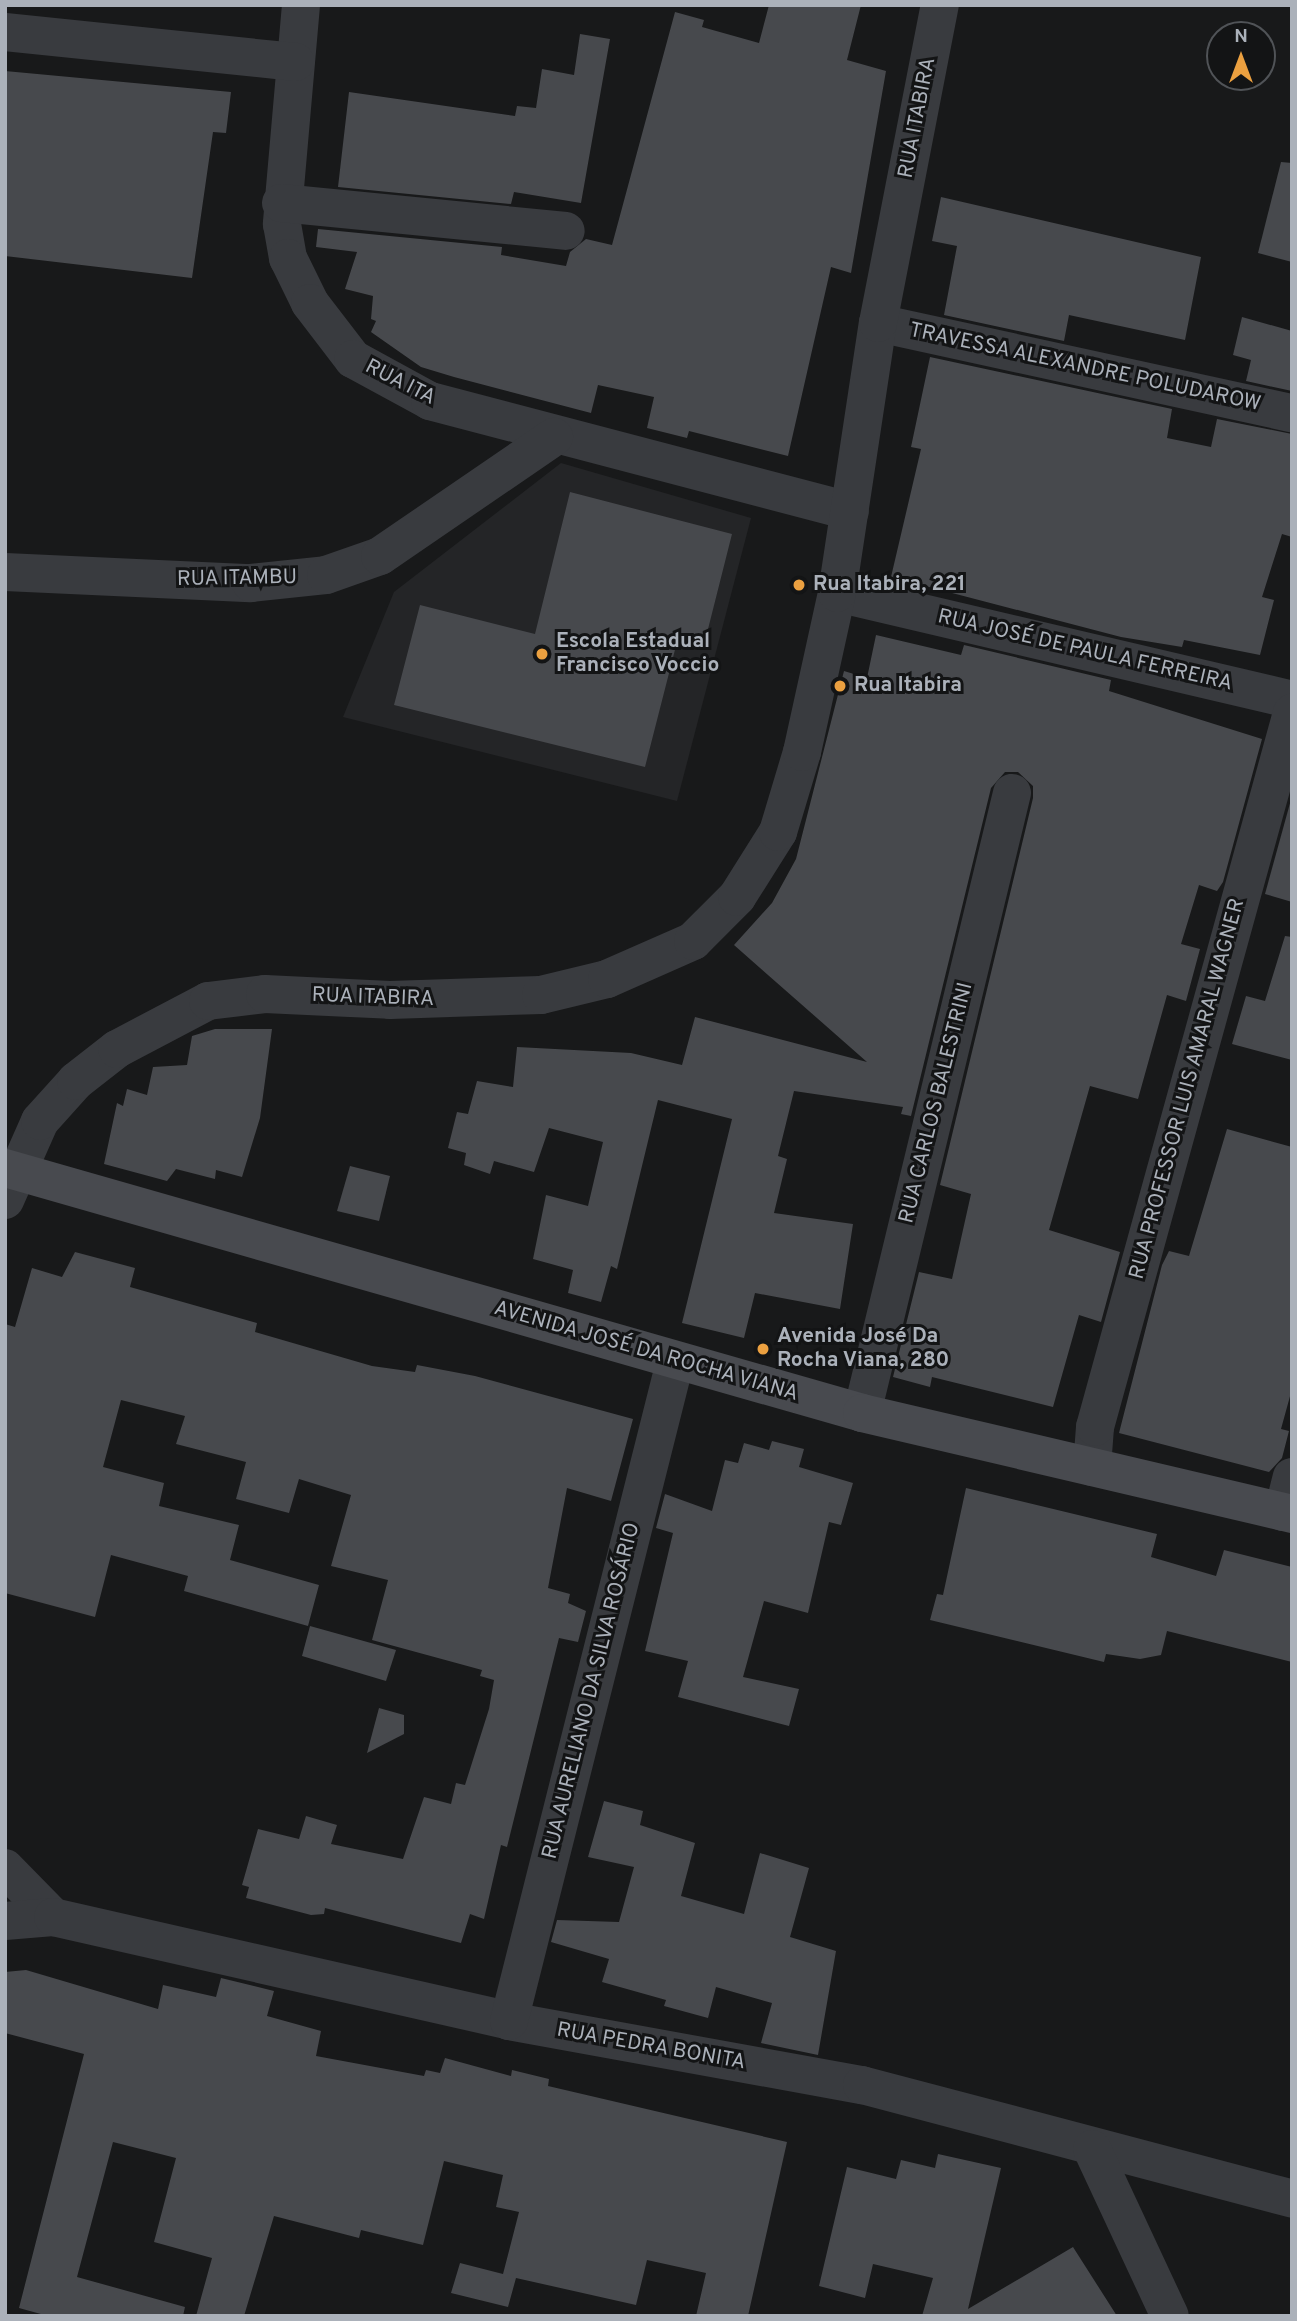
<!DOCTYPE html>
<meta charset="utf-8">
<style>
body{margin:0}
#map{position:relative;width:1297px;height:2321px;overflow:hidden;background:#18191a;font-family:Overpass,sans-serif}
div>[style]{position:absolute}
.built>*{inset:0;background:#242527}
.building>*{inset:0;background:#47494d}
.street>*{height:38px;margin:-19px;padding:0 19px;transform-origin:19px;border-radius:19px;background:#393b3f}
.secondary>*{height:38px;margin:-19px;padding:0 19px;transform-origin:19px;border-radius:19px;background:#484a4f}
.dots>*{width:19px;height:19px;translate:-50% -50%;box-sizing:border-box;border:4px solid #131415;border-radius:50%}
span{translate:-50% -50%;white-space:nowrap;text-align:center;line-height:1.15;-webkit-text-stroke:6px #131415;paint-order:stroke}
.street-label{font-size:21px;color:#abb1ba}
.poi-label{font-size:21px;color:#abb1ba;font-weight:700}
.left{translate:0 -50%;text-align:left}
.frame{position:absolute;inset:0;border:7px solid #abb1ba;pointer-events:none}
.north{position:absolute;left:1206px;top:21px;width:70px;height:70px;box-sizing:border-box;background:#131415;border:2px solid #505357;border-radius:50%;rotate:0deg;font-size:19px;font-weight:700;line-height:28px;text-align:center;color:#abb1ba}
.north::after{content:'';display:block;margin:auto;width:24px;height:32px;background:#eba040;clip-path:polygon(50% 0,100% 100%,50% 72%,0 100%)}
</style>
<div id="map">
<div class="built">
<i style="clip-path:polygon(561px 463px,751px 518px,677px 801px,343px 717px,394px 592px)"></i>
</div>
<div class="building">
<i style="clip-path:polygon(769px 5px,861px 5px,847px 60px,886px 71px,851px 273px,831px 267px,788px 456px,689px 431px,687px 438px,647px 428px,654px 397px,598px 385px,591px 413px,454px 377px,421px 367px,371px 332px,376px 321px,371px 319px,373px 296px,345px 289px,357px 252px,316px 247px,318px 229px,502px 247px,501px 255px,566px 266px,570px 252px,586px 239px,612px 245px,675px 12px,704px 20px,702px 27px,759px 43px)"></i>
<i style="clip-path:polygon(580px 34px,610px 39px,581px 203px,514px 192px,511px 204px,338px 187px,349px 92px,515px 116px,517px 106px,536px 108px,542px 69px,574px 75px)"></i>
<i style="clip-path:polygon(5px 71px,231px 92px,226px 133px,213px 132px,192px 278px,5px 256px)"></i>
<i style="clip-path:polygon(1281px 162px,1292px 163px,1292px 262px,1258px 253px)"></i>
<i style="clip-path:polygon(941px 197px,1201px 257px,1185px 340px,1069px 315px,1064px 341px,944px 315px,957px 246px,932px 241px)"></i>
<i style="clip-path:polygon(1242px 317px,1292px 331px,1292px 391px,1246px 381px,1251px 360px,1233px 355px)"></i>
<i style="clip-path:polygon(930px 357px,1172px 409px,1167px 438px,1211px 447px,1217px 419px,1292px 434px,1292px 537px,1282px 534px,1262px 597px,1274px 600px,1260px 655px,1184px 640px,1182px 647px,1121px 637px,891px 577px,921px 449px,911px 447px)"></i>
<i style="clip-path:polygon(570px 492px,732px 534px,704px 645px,678px 638px,645px 767px,394px 705px,420px 605px,535px 634px)"></i>
<i style="clip-path:polygon(876px 635px,961px 655px,964px 645px,1111px 680px,1109px 691px,1262px 739px,1223px 882px,1217px 891px,1199px 885px,1181px 944px,1200px 949px,1186px 1001px,1167px 995px,1138px 1099px,1090px 1086px,1049px 1230px,1120px 1252px,1101px 1322px,1079px 1315px,1053px 1407px,932px 1377px,930px 1387px,893px 1377px,919px 1272px,952px 1279px,971px 1194px,940px 1185px,1033px 798px,1033px 786px,1018px 772px,1005px 772px,991px 788px,911px 1116px,901px 1114px,903px 1107px,794px 1091px,778px 1156px,787px 1159px,774px 1213px,853px 1224px,840px 1309px,755px 1293px,744px 1338px,682px 1323px,732px 1119px,658px 1100px,617px 1269px,611px 1266px,601px 1302px,568px 1293px,573px 1270px,533px 1259px,546px 1195px,588px 1206px,603px 1142px,549px 1128px,534px 1172px,494px 1161px,490px 1174px,464px 1165px,466px 1153px,448px 1148px,457px 1112px,468px 1114px,477px 1081px,513px 1087px,517px 1047px,631px 1053px,682px 1065px,695px 1017px,867px 1062px,734px 945px,772px 903px,796px 859px,844px 671px,867px 678px)"></i>
<i style="clip-path:polygon(1292px 796px,1292px 902px,1265px 894px)"></i>
<i style="clip-path:polygon(1285px 936px,1292px 937px,1292px 1060px,1232px 1044px,1246px 996px,1265px 1001px)"></i>
<i style="clip-path:polygon(215px 1029px,272px 1029px,260px 1118px,242px 1177px,216px 1170px,215px 1179px,176px 1169px,167px 1181px,104px 1164px,117px 1103px,123px 1106px,127px 1089px,147px 1095px,153px 1067px,187px 1065px,192px 1036px)"></i>
<i style="clip-path:polygon(1227px 1129px,1292px 1147px,1292px 1389px,1281px 1429px,1289px 1431px,1282px 1458px,1269px 1472px,1119px 1433px,1162px 1265px,1169px 1251px,1189px 1256px)"></i>
<i style="clip-path:polygon(350px 1166px,390px 1176px,379px 1221px,337px 1211px)"></i>
<i style="clip-path:polygon(75px 1252px,135px 1268px,130px 1287px,257px 1323px,255px 1332px,372px 1366px,415px 1372px,417px 1365px,475px 1376px,633px 1419px,611px 1501px,567px 1488px,548px 1588px,570px 1594px,568px 1603px,586px 1611px,578px 1642px,559px 1638px,507px 1847px,501px 1845px,484px 1919px,470px 1914px,461px 1943px,325px 1908px,324px 1914px,311px 1915px,246px 1898px,249px 1887px,242px 1885px,258px 1829px,299px 1839px,306px 1816px,337px 1825px,331px 1844px,403px 1859px,424px 1797px,451px 1804px,456px 1783px,465px 1785px,489px 1709px,494px 1680px,480px 1676px,482px 1670px,372px 1640px,388px 1580px,331px 1566px,351px 1495px,299px 1479px,289px 1513px,236px 1499px,246px 1462px,176px 1444px,185px 1416px,121px 1400px,103px 1467px,164px 1483px,159px 1506px,239px 1525px,230px 1560px,319px 1585px,308px 1626px,184px 1591px,188px 1576px,111px 1555px,95px 1617px,5px 1593px,5px 1324px,15px 1327px,32px 1268px,62px 1277px)"></i>
<i style="clip-path:polygon(772px 1441px,804px 1449px,799px 1467px,853px 1483px,841px 1525px,829px 1522px,808px 1613px,764px 1601px,743px 1677px,799px 1689px,789px 1726px,678px 1697px,688px 1661px,645px 1651px,673px 1533px,656px 1528px,665px 1494px,712px 1511px,725px 1460px,738px 1463px,744px 1443px,769px 1450px)"></i>
<i style="clip-path:polygon(966px 1488px,1157px 1534px,1151px 1557px,1216px 1576px,1224px 1550px,1292px 1567px,1292px 1662px,1167px 1631px,1161px 1655px,1140px 1659px,1106px 1654px,1104px 1662px,930px 1620px,937px 1594px,943px 1595px)"></i>
<i style="clip-path:polygon(310px 1626px,396px 1650px,386px 1681px,302px 1656px)"></i>
<i style="clip-path:polygon(379px 1708px,404px 1715px,404px 1734px,367px 1753px)"></i>
<i style="clip-path:polygon(604px 1801px,643px 1811px,640px 1825px,695px 1843px,681px 1896px,744px 1914px,760px 1853px,809px 1868px,790px 1937px,836px 1951px,818px 2055px,761px 2043px,772px 2003px,716px 1987px,708px 2018px,664px 2006px,666px 2000px,602px 1982px,609px 1959px,551px 1942px,557px 1920px,619px 1922px,634px 1867px,588px 1857px)"></i>
<i style="clip-path:polygon(26px 1970px,158px 2009px,163px 1985px,216px 1997px,221px 1978px,274px 1991px,267px 2016px,321px 2031px,316px 2056px,424px 2076px,426px 2070px,440px 2073px,445px 2058px,511px 2076px,512px 2070px,549px 2079px,548px 2086px,787px 2142px,748px 2316px,696px 2316px,706px 2273px,647px 2260px,636px 2305px,516px 2278px,508px 2307px,451px 2293px,460px 2263px,503px 2274px,519px 2212px,496px 2207px,503px 2175px,444px 2161px,423px 2245px,361px 2230px,359px 2238px,274px 2216px,244px 2316px,196px 2316px,212px 2258px,154px 2242px,176px 2158px,113px 2142px,77px 2277px,185px 2307px,183px 2316px,48px 2316px,19px 2308px,84px 2054px,5px 2033px,5px 1972px)"></i>
<i style="clip-path:polygon(938px 2154px,1001px 2168px,968px 2309px,1073px 2247px,1117px 2316px,922px 2316px,933px 2278px,873px 2264px,865px 2298px,819px 2286px,847px 2167px,896px 2179px,901px 2160px,935px 2168px)"></i>
</div>
<div class="street">
<i style="left:301px;top:5px;width:220px;rotate:95deg"></i>
<i style="left:282px;top:224px;width:35px;rotate:80deg"></i>
<i style="left:288px;top:258px;width:50px;rotate:63.9deg"></i>
<i style="left:310px;top:303px;width:71px;rotate:52.5deg"></i>
<i style="left:353px;top:359px;width:88px;rotate:28.6deg"></i>
<i style="left:430px;top:401px;width:434px;rotate:14.7deg"></i>
<i style="left:5px;top:32px;width:292px;rotate:5.9deg"></i>
<i style="left:281px;top:203px;width:286px;rotate:5.6deg"></i>
<i style="left:878px;top:323px;width:424px;rotate:12.3deg"></i>
<i style="left:5px;top:572px;width:246px;rotate:2.6deg"></i>
<i style="left:251px;top:583px;width:75px;rotate:-6.1deg"></i>
<i style="left:326px;top:575px;width:57px;rotate:-19.4deg"></i>
<i style="left:380px;top:556px;width:211px;rotate:-34.4deg"></i>
<i style="left:837px;top:593px;width:467px;rotate:13.2deg"></i>
<i style="left:5px;top:1200px;width:86px;rotate:-66.1deg"></i>
<i style="left:40px;top:1121px;width:54px;rotate:-48deg"></i>
<i style="left:76px;top:1081px;width:52px;rotate:-38deg"></i>
<i style="left:117px;top:1049px;width:103px;rotate:-27.8deg"></i>
<i style="left:208px;top:1001px;width:57px;rotate:-7deg"></i>
<i style="left:265px;top:994px;width:125px;rotate:2.7deg"></i>
<i style="left:390px;top:1000px;width:151px;rotate:-1.9deg"></i>
<i style="left:541px;top:995px;width:68px;rotate:-13.6deg"></i>
<i style="left:607px;top:979px;width:94px;rotate:-23.8deg"></i>
<i style="left:693px;top:941px;width:62px;rotate:-45deg"></i>
<i style="left:737px;top:897px;width:77px;rotate:-57.8deg"></i>
<i style="left:778px;top:832px;width:84px;rotate:-73.3deg"></i>
<i style="left:802px;top:752px;width:163px;rotate:-77.6deg"></i>
<i style="left:837px;top:593px;width:273px;rotate:-81.4deg"></i>
<i style="left:878px;top:323px;width:324px;rotate:-79deg"></i>
<i style="left:862px;top:1413px;width:638px;rotate:-76.4deg"></i>
<i style="left:1092px;top:1467px;width:40px;rotate:-85.7deg"></i>
<i style="left:1095px;top:1427px;width:741px;rotate:-74.58deg"></i>
<i style="left:1283px;top:1512px;width:36px;rotate:-76deg"></i>
<i style="left:5px;top:1868px;width:69px;rotate:45.6deg"></i>
<i style="left:5px;top:1921px;width:48px;rotate:-4.8deg"></i>
<i style="left:53px;top:1917px;width:468px;rotate:12.8deg"></i>
<i style="left:509px;top:2021px;width:359px;rotate:10.3deg"></i>
<i style="left:862px;top:2085px;width:445px;rotate:14.8deg"></i>
<i style="left:509px;top:2021px;width:680px;rotate:-75.86deg"></i>
<i style="left:1092px;top:2149px;width:184px;rotate:65deg"></i>
</div>
<div class="secondary">
<i style="left:5px;top:1168px;width:891px;rotate:15.95deg"></i>
<i style="left:862px;top:1413px;width:442px;rotate:13.2deg"></i>
</div>
<div class="dots">
<i style="left:799px;top:585px;background:#eba040"></i>
<i style="left:542px;top:654px;background:#eba040"></i>
<i style="left:840px;top:686px;background:#eba040"></i>
<i style="left:763px;top:1349px;background:#eba040"></i>
</div>
<div class="street-label">
<span style="left:918px;top:118px;rotate:-79deg">RUA ITABIRA</span>
<span style="left:1085px;top:368px;rotate:12deg">TRAVESSA ALEXANDRE POLUDAROW</span>
<span style="left:400px;top:383px;rotate:27deg">RUA ITA</span>
<span style="left:237px;top:579px;rotate:-1deg">RUA ITAMBU</span>
<span style="left:1085px;top:651px;rotate:13deg">RUA JOSÉ DE PAULA FERREIRA</span>
<span style="left:373px;top:998px;rotate:2deg">RUA ITABIRA</span>
<span style="left:1188px;top:1089px;rotate:-75deg">RUA PROFESSOR LUIS AMARAL WAGNER</span>
<span style="left:937px;top:1103px;rotate:-76deg">RUA CARLOS BALESTRINI</span>
<span style="left:646px;top:1352px;rotate:16deg">AVENIDA JOSÉ DA ROCHA VIANA</span>
<span style="left:592px;top:1691px;rotate:-76deg">RUA AURELIANO DA SILVA ROSÁRIO</span>
<span style="left:651px;top:2047px;rotate:10deg">RUA PEDRA BONITA</span>
</div>
<div class="poi-label">
<span class="left" style="left:813px;top:585px">Rua Itabira, 221</span>
<span class="left" style="left:556px;top:654px">Escola Estadual<br>Francisco Voccio</span>
<span class="left" style="left:854px;top:686px">Rua Itabira</span>
<span class="left" style="left:777px;top:1349px">Avenida José Da<br>Rocha Viana, 280</span>
</div>
<div class="frame"></div>
<div class="north">N</div>
</div>
